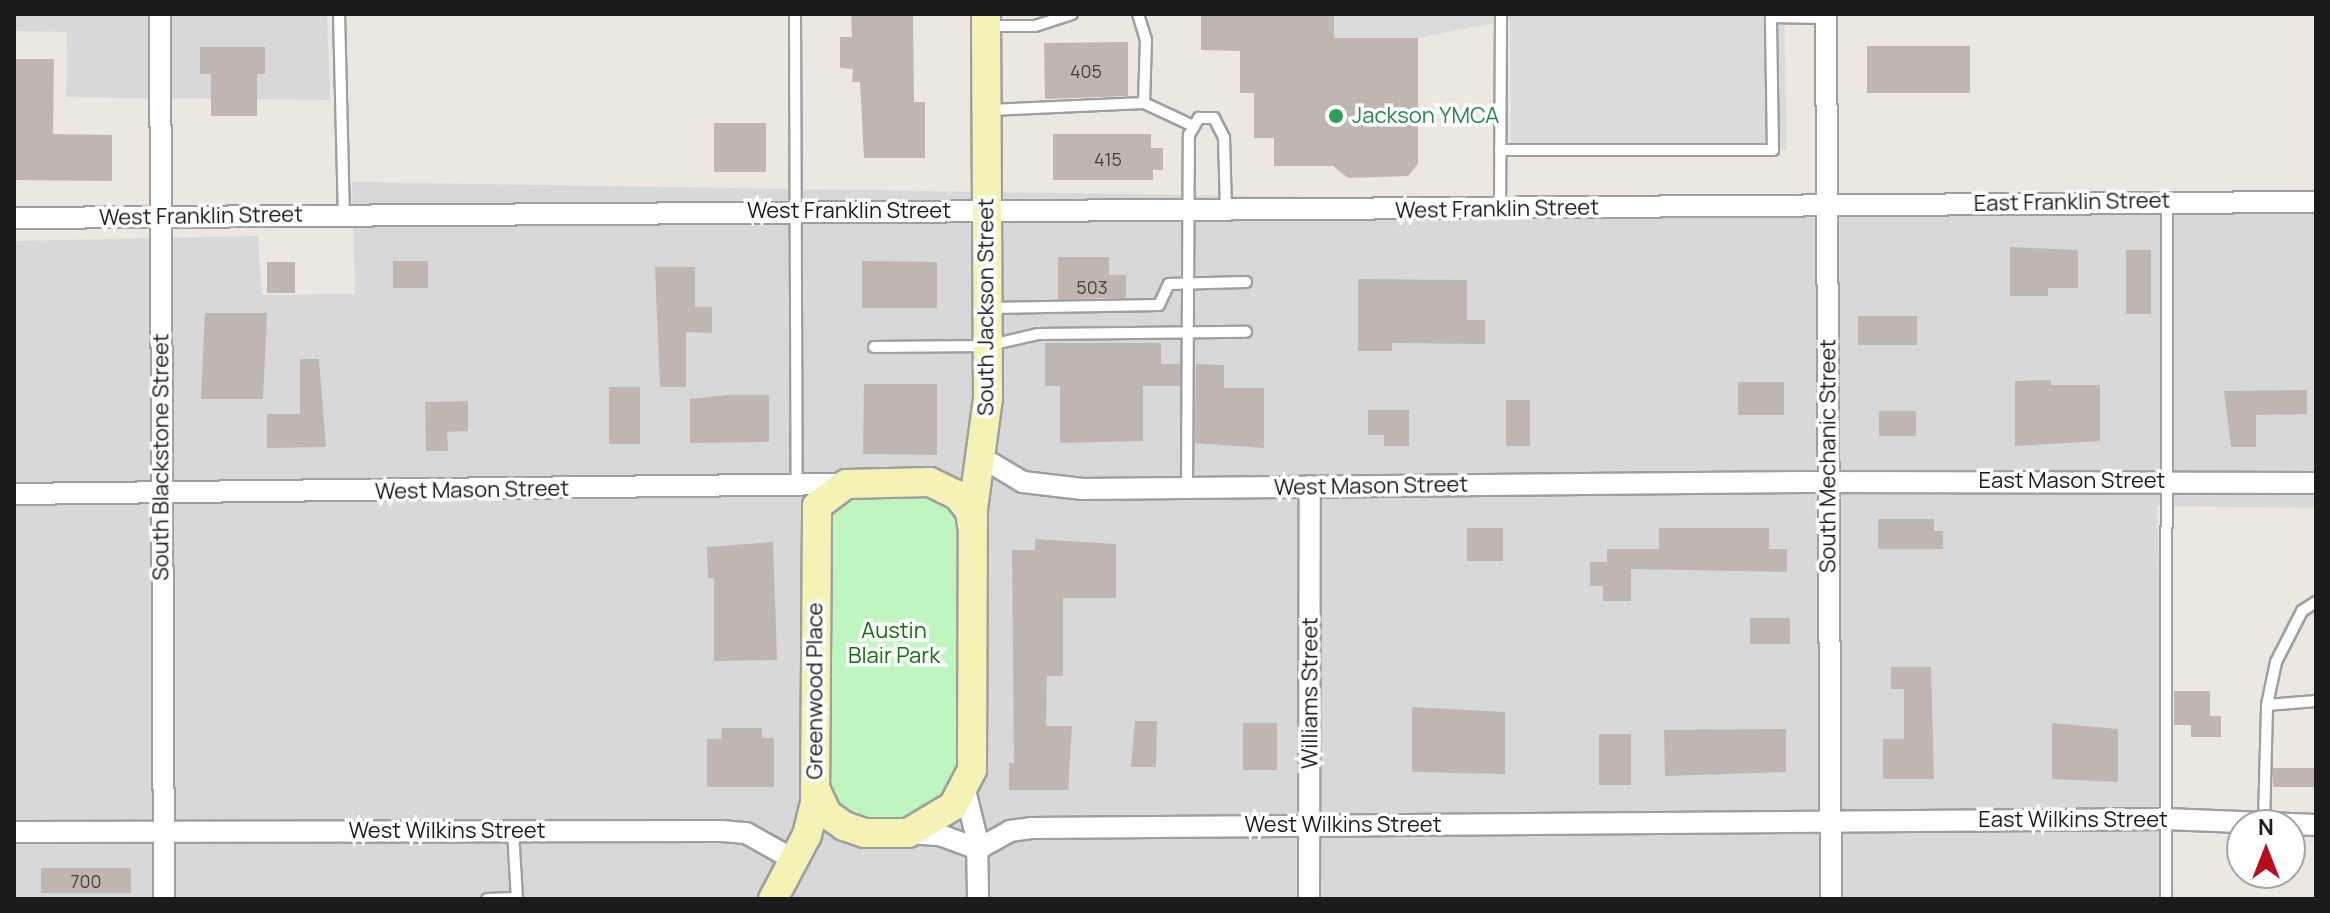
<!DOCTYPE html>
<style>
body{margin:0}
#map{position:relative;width:2330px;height:913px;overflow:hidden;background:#ece7e1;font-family:Manrope,sans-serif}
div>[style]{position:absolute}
.residential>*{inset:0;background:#d9d8d8}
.park>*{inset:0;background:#bff5bf}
.parking>*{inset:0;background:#dbdbdb}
.building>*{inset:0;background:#c0b6b1}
.roads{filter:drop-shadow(2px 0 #9f9f9f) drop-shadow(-2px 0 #9f9f9f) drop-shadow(0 2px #9f9f9f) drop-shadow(0 -2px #9f9f9f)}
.lane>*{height:10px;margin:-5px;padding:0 5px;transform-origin:5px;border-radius:5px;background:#fff}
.street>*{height:20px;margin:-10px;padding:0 10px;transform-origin:10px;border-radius:10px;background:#fff}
.secondary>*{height:28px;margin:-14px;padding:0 14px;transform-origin:14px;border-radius:14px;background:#f5f2b6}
.dots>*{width:22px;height:22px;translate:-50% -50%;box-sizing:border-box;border:4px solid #fff;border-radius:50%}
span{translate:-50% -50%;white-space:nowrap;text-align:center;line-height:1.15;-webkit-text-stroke:7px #fff;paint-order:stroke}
.number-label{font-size:18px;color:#444240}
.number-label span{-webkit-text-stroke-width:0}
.leisure-label{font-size:22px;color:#27864d}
.left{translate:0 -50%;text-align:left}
.street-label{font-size:22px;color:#1b1b1b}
.park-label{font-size:22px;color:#127011}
.frame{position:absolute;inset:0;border:16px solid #1b1b1b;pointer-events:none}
.north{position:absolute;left:2226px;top:809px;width:80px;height:80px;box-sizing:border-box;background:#fff;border:2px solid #a4a4a4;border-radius:50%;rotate:0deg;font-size:22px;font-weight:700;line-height:32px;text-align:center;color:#1b1b1b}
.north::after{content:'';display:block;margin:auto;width:28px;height:36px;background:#ba0c1c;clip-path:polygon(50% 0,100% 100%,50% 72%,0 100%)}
</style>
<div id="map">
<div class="residential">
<i style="clip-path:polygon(14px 14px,327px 14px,330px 100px,66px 97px,67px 32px,14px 31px)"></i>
<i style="clip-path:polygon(352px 182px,1828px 205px,2316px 202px,2316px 508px,2157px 506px,2165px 795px,2174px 899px,14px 899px,14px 241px,258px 236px,262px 295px,355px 294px)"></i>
</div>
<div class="park">
<i style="clip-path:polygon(930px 482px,957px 495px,974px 757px,922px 828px,827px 814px,821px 500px)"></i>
</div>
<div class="parking">
<i style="clip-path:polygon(1334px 14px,1784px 14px,1787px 149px,1511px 153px,1510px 20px,1418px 38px,1334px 38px)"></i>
</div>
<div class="building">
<i style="clip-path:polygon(851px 14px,913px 14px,914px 102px,925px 102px,925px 158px,864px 158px,860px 82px,852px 82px,853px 69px,840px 68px,840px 37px,852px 37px)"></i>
<i style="clip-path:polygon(1201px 14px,1334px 14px,1334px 38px,1418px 38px,1418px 164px,1408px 176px,1348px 178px,1333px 166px,1274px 166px,1274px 138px,1254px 138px,1254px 93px,1240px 93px,1240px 51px,1201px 50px)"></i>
<i style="clip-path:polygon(1128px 42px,1128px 96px,1045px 99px,1044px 43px)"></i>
<i style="clip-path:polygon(1867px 46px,1970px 46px,1970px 93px,1867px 93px)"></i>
<i style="clip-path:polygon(200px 47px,265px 47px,265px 74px,257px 74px,257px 116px,211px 116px,211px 74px,200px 74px)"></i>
<i style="clip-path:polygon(14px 59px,54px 59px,53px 134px,112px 135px,112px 181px,14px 180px)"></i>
<i style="clip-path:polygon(714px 123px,766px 123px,766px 172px,714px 172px)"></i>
<i style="clip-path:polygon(1053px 134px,1151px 134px,1151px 148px,1163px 148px,1163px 170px,1153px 170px,1153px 180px,1053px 180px)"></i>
<i style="clip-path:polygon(2010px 247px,2078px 250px,2078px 288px,2048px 288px,2048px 296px,2010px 296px)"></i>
<i style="clip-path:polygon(2126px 250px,2151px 250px,2151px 314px,2126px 314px)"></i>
<i style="clip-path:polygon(1058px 257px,1109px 257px,1109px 275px,1126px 275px,1126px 298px,1058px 299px)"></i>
<i style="clip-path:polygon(393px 261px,428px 261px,428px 288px,393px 288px)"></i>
<i style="clip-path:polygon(862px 261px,937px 262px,937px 308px,862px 308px)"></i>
<i style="clip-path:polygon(267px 262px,295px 262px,295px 293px,267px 293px)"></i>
<i style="clip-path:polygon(655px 267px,695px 267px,695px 307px,712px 307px,712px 333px,686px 332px,686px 387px,660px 387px)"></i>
<i style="clip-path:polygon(1358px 279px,1467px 280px,1467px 320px,1485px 320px,1485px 344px,1392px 343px,1392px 351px,1358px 351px)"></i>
<i style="clip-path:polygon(205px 313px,267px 313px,263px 399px,201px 399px)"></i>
<i style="clip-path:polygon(1858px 316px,1917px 316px,1917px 345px,1858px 345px)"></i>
<i style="clip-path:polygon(1045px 343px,1161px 343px,1161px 364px,1180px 364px,1180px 386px,1143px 386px,1143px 441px,1060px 443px,1060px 386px,1045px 386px)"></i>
<i style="clip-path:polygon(300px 359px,319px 359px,326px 447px,267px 448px,267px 414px,300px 414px)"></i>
<i style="clip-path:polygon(1196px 364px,1224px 365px,1224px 388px,1264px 388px,1264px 448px,1195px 443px)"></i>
<i style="clip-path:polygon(2051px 380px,2051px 385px,2100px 385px,2100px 441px,2015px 446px,2015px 381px)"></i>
<i style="clip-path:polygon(1738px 382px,1784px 382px,1784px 415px,1738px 415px)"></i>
<i style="clip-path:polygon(864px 384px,937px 384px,937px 455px,863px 454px)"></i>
<i style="clip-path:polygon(609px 387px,640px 387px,640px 444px,609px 444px)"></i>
<i style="clip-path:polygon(2307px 390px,2307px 414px,2256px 415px,2256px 447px,2231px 447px,2224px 391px)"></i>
<i style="clip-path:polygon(727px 395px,769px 395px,769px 442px,690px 443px,690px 399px)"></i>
<i style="clip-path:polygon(1506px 400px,1530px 400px,1530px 446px,1506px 446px)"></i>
<i style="clip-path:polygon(468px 401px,468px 431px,447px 432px,448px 451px,426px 451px,425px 402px)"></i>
<i style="clip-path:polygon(1368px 410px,1409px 410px,1409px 446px,1384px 446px,1384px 435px,1368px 435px)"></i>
<i style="clip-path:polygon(1879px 411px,1916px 411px,1916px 436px,1879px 436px)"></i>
<i style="clip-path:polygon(1878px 519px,1934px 519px,1934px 531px,1943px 531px,1943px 549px,1878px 549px)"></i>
<i style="clip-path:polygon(1467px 528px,1503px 528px,1503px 561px,1467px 561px)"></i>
<i style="clip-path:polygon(1659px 528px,1769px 528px,1769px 549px,1787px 549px,1787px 572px,1631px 569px,1631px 601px,1603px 601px,1603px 586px,1590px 586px,1590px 562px,1607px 562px,1607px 549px,1659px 549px)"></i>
<i style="clip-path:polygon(1035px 539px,1116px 544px,1116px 598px,1063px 598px,1063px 676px,1047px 676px,1046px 726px,1072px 726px,1068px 790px,1009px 790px,1009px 763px,1014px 763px,1012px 550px,1035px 550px)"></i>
<i style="clip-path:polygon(773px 542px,777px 660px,714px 661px,714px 578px,708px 578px,707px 547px)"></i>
<i style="clip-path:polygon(1750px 618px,1790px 618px,1790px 644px,1750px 644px)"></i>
<i style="clip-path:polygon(1891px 667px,1931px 667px,1934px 779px,1883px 779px,1883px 739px,1904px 739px,1904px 689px,1891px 689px)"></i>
<i style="clip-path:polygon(2174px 691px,2210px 691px,2210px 716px,2221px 716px,2221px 737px,2191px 737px,2191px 725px,2174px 725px)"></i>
<i style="clip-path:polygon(1412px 707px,1505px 712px,1505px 774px,1412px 772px)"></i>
<i style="clip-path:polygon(1135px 721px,1157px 721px,1156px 767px,1131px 767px)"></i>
<i style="clip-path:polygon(1243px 723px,1277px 723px,1277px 770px,1243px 770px)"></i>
<i style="clip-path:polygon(2052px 723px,2118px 729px,2118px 782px,2052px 779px)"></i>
<i style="clip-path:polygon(722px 728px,762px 728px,762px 738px,774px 738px,774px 787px,707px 787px,707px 739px,721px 739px)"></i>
<i style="clip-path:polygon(1786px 729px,1786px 772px,1665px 776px,1664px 730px)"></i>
<i style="clip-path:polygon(1599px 734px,1631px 734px,1631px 785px,1599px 785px)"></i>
<i style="clip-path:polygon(2273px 768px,2316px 768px,2316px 787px,2273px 787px)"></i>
<i style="clip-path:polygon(41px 868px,131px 868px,131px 893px,41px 893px)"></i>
</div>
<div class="roads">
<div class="lane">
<i style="left:339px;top:14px;width:200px;rotate:88.6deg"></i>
<i style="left:795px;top:14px;width:473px;rotate:89.8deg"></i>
<i style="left:988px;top:26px;width:47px"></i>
<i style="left:1035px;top:26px;width:39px;rotate:-18deg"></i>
<i style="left:1144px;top:103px;width:52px;rotate:25.1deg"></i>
<i style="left:990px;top:110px;width:154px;rotate:-2.6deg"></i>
<i style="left:1144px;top:103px;width:63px;rotate:-88.2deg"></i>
<i style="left:1146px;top:40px;width:27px;rotate:-107deg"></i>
<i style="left:1500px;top:150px;width:273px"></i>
<i style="left:1773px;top:150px;width:133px;rotate:-90.9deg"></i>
<i style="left:1771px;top:17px;width:55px;rotate:1deg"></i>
<i style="left:1500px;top:209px;width:195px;rotate:-89.7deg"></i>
<i style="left:990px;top:308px;width:169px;rotate:-1deg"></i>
<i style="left:1159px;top:305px;width:23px;rotate:-65deg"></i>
<i style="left:1169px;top:284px;width:77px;rotate:-1.5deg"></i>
<i style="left:874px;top:347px;width:112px;rotate:-0.5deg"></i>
<i style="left:986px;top:346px;width:53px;rotate:-13deg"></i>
<i style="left:1038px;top:334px;width:208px;rotate:-0.6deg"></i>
<i style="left:1187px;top:488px;width:353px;rotate:-89.7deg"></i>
<i style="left:1189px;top:135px;width:20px;rotate:-60deg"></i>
<i style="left:1199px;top:118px;width:15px"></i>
<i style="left:1214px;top:118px;width:22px;rotate:63deg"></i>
<i style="left:1224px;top:138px;width:73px;rotate:88.4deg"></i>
<i style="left:2267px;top:705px;width:44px;rotate:-78.2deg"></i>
<i style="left:2276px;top:662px;width:57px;rotate:-63deg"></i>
<i style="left:2302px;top:611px;width:17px;rotate:-33deg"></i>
<i style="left:2264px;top:822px;width:117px;rotate:-88.5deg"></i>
<i style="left:2267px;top:705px;width:49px;rotate:-4.7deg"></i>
<i style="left:513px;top:831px;width:68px;rotate:86.6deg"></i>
<i style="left:487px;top:899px;width:30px;rotate:-2deg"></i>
<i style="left:2166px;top:899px;width:696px;rotate:-89.92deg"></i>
</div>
<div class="street">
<i style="left:160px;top:14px;width:885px;rotate:89.74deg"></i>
<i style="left:1826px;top:14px;width:885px;rotate:89.68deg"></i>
<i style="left:14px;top:218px;width:2302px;rotate:-0.4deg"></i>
<i style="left:981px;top:457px;width:49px;rotate:30.8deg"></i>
<i style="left:1023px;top:482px;width:60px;rotate:6.7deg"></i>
<i style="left:1083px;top:489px;width:720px;rotate:-0.56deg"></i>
<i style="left:1803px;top:482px;width:513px;rotate:0.11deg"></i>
<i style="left:14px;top:494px;width:832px;rotate:-0.69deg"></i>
<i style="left:965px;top:790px;width:50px;rotate:76.2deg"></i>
<i style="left:977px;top:839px;width:60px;rotate:89deg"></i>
<i style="left:14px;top:832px;width:708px;rotate:-0.08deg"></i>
<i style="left:722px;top:831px;width:24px;rotate:5deg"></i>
<i style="left:746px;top:833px;width:57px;rotate:29.2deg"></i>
<i style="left:909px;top:833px;width:31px;rotate:4deg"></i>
<i style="left:940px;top:835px;width:40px;rotate:20.2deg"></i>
<i style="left:978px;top:849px;width:37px;rotate:-29deg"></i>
<i style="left:1010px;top:831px;width:21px;rotate:-8deg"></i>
<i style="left:1031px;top:828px;width:1134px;rotate:-0.45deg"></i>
<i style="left:2165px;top:819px;width:151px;rotate:2.3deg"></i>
<i style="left:1309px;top:899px;width:413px;rotate:-89.9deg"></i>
</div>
<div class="secondary">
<i style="left:815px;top:788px;width:29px;rotate:65deg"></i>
<i style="left:827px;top:814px;width:21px;rotate:35deg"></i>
<i style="left:844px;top:826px;width:21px;rotate:19deg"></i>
<i style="left:864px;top:833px;width:44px"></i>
<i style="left:908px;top:833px;width:52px;rotate:-31deg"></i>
<i style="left:953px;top:806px;width:41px;rotate:-62.2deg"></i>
<i style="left:972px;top:770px;width:261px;rotate:-89.8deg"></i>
<i style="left:973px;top:509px;width:112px;rotate:-82.3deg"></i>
<i style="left:988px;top:398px;width:384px;rotate:-90.3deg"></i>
<i style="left:773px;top:899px;width:72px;rotate:-62deg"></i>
<i style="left:807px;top:835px;width:33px;rotate:-76deg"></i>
<i style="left:815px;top:803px;width:297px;rotate:-89.6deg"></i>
<i style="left:817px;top:506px;width:36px;rotate:-37deg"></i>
<i style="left:846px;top:484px;width:84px;rotate:-1.4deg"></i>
<i style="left:930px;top:482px;width:30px;rotate:26deg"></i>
<i style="left:957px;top:495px;width:21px;rotate:51deg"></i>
<i style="left:970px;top:511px;width:15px;rotate:82deg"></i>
</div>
</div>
<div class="dots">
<i style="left:1336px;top:116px;background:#2e9e5b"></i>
</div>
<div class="number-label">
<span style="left:1086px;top:71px">405</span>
<span style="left:1108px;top:159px">415</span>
<span style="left:1092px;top:287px">503</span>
<span style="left:86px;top:881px">700</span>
</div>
<div class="leisure-label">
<span class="left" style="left:1352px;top:116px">Jackson YMCA</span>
</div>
<div class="street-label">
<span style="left:2072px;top:202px;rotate:-1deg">East Franklin Street</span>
<span style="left:1497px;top:209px;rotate:-1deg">West Franklin Street</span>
<span style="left:849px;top:211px">West Franklin Street</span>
<span style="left:201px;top:216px;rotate:-1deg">West Franklin Street</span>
<span style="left:986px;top:307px;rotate:-90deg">South Jackson Street</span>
<span style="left:1828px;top:456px;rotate:-90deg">South Mechanic Street</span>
<span style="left:161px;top:457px;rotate:-90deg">South Blackstone Street</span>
<span style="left:2072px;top:481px">East Mason Street</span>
<span style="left:1371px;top:486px;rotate:-1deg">West Mason Street</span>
<span style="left:472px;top:490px;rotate:-1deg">West Mason Street</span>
<span style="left:815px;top:691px;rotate:-90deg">Greenwood Place</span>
<span style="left:1310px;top:693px;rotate:-90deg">Williams Street</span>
<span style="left:2073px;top:820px">East Wilkins Street</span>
<span style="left:1343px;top:825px">West Wilkins Street</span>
<span style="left:447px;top:831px">West Wilkins Street</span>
</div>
<div class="park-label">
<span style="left:894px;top:643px">Austin<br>Blair Park</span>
</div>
<div class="frame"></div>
<div class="north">N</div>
</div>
